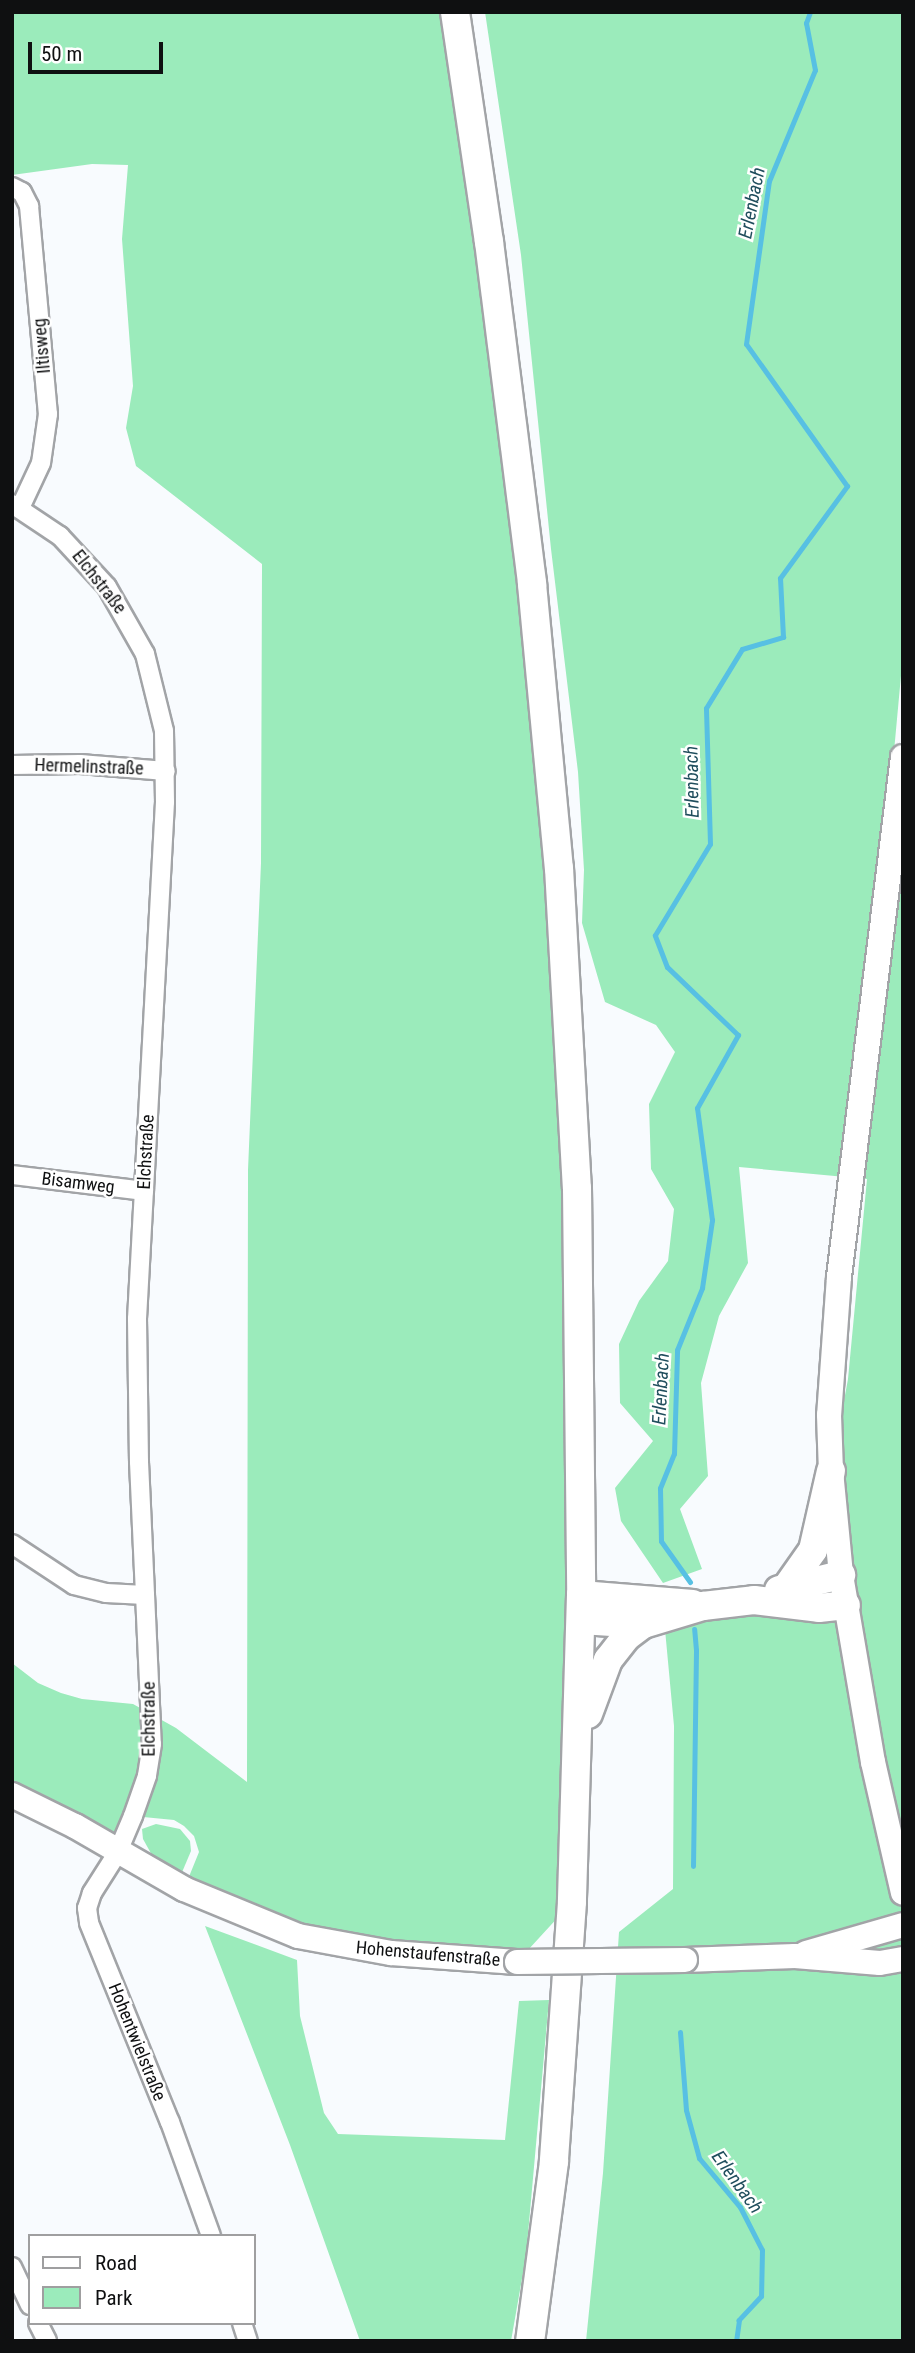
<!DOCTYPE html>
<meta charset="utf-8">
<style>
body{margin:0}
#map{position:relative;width:915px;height:2353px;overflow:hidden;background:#f8fbfe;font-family:"Roboto Condensed",sans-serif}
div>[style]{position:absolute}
.green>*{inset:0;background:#9bebbb}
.stream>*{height:5px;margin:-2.5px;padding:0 2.5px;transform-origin:2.5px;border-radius:2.5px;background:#57c0e3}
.roads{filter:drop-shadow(2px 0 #a2a4a7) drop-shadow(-2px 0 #a2a4a7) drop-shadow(0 2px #a2a4a7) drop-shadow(0 -2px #a2a4a7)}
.street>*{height:18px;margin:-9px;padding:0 9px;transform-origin:9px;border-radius:9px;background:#fff}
.secondary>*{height:24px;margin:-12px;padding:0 12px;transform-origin:12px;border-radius:12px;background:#fff}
.primary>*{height:28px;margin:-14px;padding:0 14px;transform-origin:14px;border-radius:14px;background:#fff}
.bridges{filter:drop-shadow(2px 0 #a2a4a7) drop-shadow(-2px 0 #a2a4a7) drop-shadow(0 2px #a2a4a7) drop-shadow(0 -2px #a2a4a7)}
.secondary-bridge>*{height:24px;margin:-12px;padding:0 12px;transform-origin:12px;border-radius:12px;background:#fff}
span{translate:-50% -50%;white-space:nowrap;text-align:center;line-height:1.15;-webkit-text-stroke:5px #fff;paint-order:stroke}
.street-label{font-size:18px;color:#0f1011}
.water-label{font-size:19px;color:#204e5d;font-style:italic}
.frame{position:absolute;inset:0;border:14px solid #0f1011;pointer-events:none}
.legend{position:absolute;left:28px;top:2234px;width:228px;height:91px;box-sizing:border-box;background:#fff;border:2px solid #9f9fa0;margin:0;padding:9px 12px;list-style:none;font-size:21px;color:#0f1011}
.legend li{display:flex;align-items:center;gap:14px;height:35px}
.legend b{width:35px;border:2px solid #9f9fa0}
.scale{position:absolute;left:28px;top:42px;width:135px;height:32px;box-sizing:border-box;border:4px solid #0f1011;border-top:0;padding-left:9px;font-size:21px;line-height:24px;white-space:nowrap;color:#0f1011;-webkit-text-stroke:5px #fff;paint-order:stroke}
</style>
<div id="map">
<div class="green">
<i style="clip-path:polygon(15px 12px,442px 12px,472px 126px,571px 1055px,572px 1902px,517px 1962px,391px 1953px,184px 1889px,199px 1852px,194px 1836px,184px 1826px,174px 1820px,133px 1816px,118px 1852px,12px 1795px,12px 1663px,38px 1683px,61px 1693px,82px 1699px,133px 1704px,176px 1728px,247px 1782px,248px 1170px,261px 863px,262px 564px,136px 466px,126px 428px,133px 386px,122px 239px,128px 165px,92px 164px,12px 175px,12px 16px)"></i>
<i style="clip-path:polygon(485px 12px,903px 12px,903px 654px,891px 784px,903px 806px,903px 2341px,586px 2341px,603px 2173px,619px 1932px,673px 1889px,674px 1726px,663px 1608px,834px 1607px,831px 1471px,848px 1379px,867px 1179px,739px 1167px,748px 1263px,719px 1316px,701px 1383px,708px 1476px,680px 1509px,702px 1569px,663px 1583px,621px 1521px,615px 1488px,653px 1441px,620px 1403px,619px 1344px,639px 1301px,668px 1261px,674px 1209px,651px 1169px,649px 1104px,675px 1052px,656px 1025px,605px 1002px,582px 923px,584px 870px,578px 772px,551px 549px,521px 255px)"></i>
<i style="clip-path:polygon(156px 1824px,180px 1829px,190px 1841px,191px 1851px,180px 1877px,153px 1857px,143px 1839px,142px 1829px)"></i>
<i style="clip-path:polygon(205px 1926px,297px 1960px,300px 2016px,324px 2113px,338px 2134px,505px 2140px,519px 2001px,549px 2000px,526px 2256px,511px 2341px,360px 2341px,290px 2145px)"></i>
</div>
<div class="stream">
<i style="left:690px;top:1582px;width:50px;rotate:-125.3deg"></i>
<i style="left:661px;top:1541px;width:53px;rotate:-91.1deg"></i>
<i style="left:660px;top:1488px;width:37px;rotate:-68deg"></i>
<i style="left:674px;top:1454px;width:104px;rotate:-88.3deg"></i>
<i style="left:677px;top:1350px;width:67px;rotate:-68deg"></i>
<i style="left:702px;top:1288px;width:69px;rotate:-81.6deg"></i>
<i style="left:712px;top:1220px;width:113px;rotate:-97.6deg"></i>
<i style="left:697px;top:1108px;width:84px;rotate:-60.7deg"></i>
<i style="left:738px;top:1035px;width:98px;rotate:-136.2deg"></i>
<i style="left:667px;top:967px;width:34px;rotate:-111deg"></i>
<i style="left:655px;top:935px;width:106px;rotate:-58.9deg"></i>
<i style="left:710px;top:844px;width:136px;rotate:-91.7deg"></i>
<i style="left:706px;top:708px;width:69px;rotate:-58.6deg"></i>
<i style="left:742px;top:649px;width:43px;rotate:-16.3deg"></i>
<i style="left:783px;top:637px;width:59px;rotate:-92.9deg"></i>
<i style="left:780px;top:578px;width:114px;rotate:-53.9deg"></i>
<i style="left:847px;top:486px;width:174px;rotate:-125.4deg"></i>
<i style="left:746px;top:344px;width:165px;rotate:-82deg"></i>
<i style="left:769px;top:181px;width:120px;rotate:-67.5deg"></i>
<i style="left:815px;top:70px;width:48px;rotate:-100.8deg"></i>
<i style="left:806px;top:23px;width:12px;rotate:-70deg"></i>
<i style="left:693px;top:1866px;width:216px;rotate:-89.2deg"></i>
<i style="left:696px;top:1650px;width:21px;rotate:-95deg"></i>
<i style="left:680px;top:2032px;width:78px;rotate:85.6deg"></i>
<i style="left:686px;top:2110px;width:50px;rotate:74.8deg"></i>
<i style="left:699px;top:2158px;width:64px;rotate:50.1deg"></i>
<i style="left:740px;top:2207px;width:48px;rotate:62.9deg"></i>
<i style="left:762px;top:2250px;width:46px;rotate:91.2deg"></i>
<i style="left:761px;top:2296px;width:33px;rotate:133deg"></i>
<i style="left:739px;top:2320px;width:21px;rotate:98deg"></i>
</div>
<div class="roads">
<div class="street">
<i style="left:12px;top:187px;width:11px;rotate:27deg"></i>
<i style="left:22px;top:192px;width:16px;rotate:63deg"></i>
<i style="left:29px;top:206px;width:209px;rotate:84.8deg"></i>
<i style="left:48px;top:414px;width:49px;rotate:98.1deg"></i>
<i style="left:41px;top:463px;width:50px;rotate:115deg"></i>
<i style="left:12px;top:504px;width:58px;rotate:33.7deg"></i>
<i style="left:60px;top:536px;width:69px;rotate:47.3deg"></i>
<i style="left:107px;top:587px;width:77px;rotate:60.4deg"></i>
<i style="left:145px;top:654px;width:79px;rotate:76.1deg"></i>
<i style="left:164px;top:731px;width:71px;rotate:89.2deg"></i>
<i style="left:165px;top:802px;width:518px;rotate:93.1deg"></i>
<i style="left:137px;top:1319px;width:143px;rotate:89.2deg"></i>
<i style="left:139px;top:1462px;width:282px;rotate:87.4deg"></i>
<i style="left:152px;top:1744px;width:32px;rotate:99deg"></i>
<i style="left:147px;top:1776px;width:42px;rotate:109.3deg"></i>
<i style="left:133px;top:1816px;width:39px;rotate:113deg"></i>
<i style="left:118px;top:1852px;width:49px;rotate:122.4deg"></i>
<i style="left:92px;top:1893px;width:16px;rotate:108deg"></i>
<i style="left:87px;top:1908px;width:15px;rotate:82deg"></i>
<i style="left:89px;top:1923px;width:215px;rotate:67.9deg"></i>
<i style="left:170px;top:2122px;width:121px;rotate:70.2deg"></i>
<i style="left:12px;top:765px;width:68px;rotate:-0.8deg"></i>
<i style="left:80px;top:764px;width:86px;rotate:4.7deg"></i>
<i style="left:12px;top:1175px;width:133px;rotate:6.9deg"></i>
<i style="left:12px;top:1544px;width:74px;rotate:33.5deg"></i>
<i style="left:74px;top:1585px;width:33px;rotate:14deg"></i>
<i style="left:106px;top:1593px;width:39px;rotate:3deg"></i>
<i style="left:12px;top:2267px;width:42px;rotate:64.7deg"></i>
<i style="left:38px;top:2323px;width:20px;rotate:63deg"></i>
<i style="left:242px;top:2323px;width:19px;rotate:72deg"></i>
</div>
<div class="secondary">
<i style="left:903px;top:757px;width:524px;rotate:97.02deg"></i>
<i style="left:839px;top:1277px;width:138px;rotate:94.1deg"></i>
<i style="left:829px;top:1415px;width:56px;rotate:88deg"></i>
<i style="left:831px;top:1471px;width:104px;rotate:84.5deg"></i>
<i style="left:841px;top:1575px;width:190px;rotate:80.3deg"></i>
<i style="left:873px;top:1762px;width:134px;rotate:77.1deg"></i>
<i style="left:12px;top:1795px;width:70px;rotate:26.2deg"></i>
<i style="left:75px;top:1826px;width:126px;rotate:30deg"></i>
<i style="left:184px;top:1889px;width:123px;rotate:22.4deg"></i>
<i style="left:298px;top:1936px;width:95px;rotate:10.4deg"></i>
<i style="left:391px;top:1953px;width:126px;rotate:4.1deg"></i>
<i style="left:806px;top:1953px;width:101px;rotate:-16.1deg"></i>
<i style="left:685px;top:1960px;width:110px;rotate:-2.1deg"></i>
<i style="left:795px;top:1956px;width:85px;rotate:4.7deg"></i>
<i style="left:880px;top:1963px;width:23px;rotate:-10deg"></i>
</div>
<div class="primary">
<i style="left:455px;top:12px;width:232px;rotate:81.6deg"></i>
<i style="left:489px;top:242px;width:345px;rotate:82.8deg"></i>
<i style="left:532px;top:584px;width:285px;rotate:84.6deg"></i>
<i style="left:559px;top:868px;width:321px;rotate:86.8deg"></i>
<i style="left:577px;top:1188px;width:407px;rotate:89.4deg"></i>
<i style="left:581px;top:1595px;width:307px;rotate:91.7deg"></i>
<i style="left:572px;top:1902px;width:261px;rotate:94deg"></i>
<i style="left:554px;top:2162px;width:181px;rotate:97.6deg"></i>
<i style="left:787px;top:1587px;width:45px;rotate:-54.9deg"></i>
<i style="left:813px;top:1550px;width:81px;rotate:-77.2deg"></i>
<i style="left:779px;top:1590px;width:64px;rotate:-13.6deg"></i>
<i style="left:581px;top:1595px;width:112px;rotate:4.6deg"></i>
<i style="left:581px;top:1620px;width:62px;rotate:3.7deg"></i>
<i style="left:643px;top:1624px;width:63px;rotate:-16.7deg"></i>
<i style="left:703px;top:1606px;width:51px;rotate:-6.7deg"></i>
<i style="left:754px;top:1600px;width:65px;rotate:7deg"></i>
<i style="left:819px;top:1608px;width:27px;rotate:-6deg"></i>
<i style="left:588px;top:1714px;width:58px;rotate:-69.7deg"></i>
<i style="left:608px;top:1660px;width:31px;rotate:-52deg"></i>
<i style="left:627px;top:1636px;width:20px;rotate:-37deg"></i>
</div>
</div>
<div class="bridges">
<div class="secondary-bridge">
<i style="left:517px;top:1962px;width:168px;rotate:-0.7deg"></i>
</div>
</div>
<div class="street-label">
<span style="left:42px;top:346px;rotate:-95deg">Iltisweg</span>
<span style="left:99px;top:582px;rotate:52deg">Elchstraße</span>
<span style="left:89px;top:767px;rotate:2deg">Hermelinstraße</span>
<span style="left:146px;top:1152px;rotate:-87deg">Elchstraße</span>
<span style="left:78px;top:1183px;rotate:7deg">Bisamweg</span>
<span style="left:149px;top:1719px;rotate:-90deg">Elchstraße</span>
<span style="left:428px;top:1954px;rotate:5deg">Hohenstaufenstraße</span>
<span style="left:137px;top:2042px;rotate:68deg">Hohentwielstraße</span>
</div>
<div class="water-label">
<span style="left:752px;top:203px;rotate:-79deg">Erlenbach</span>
<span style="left:692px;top:782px;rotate:-91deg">Erlenbach</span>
<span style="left:661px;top:1389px;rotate:-87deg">Erlenbach</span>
<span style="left:737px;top:2182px;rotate:54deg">Erlenbach</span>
</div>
<div class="frame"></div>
<ul class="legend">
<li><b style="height:9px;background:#fff"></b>Road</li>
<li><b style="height:19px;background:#9bebbb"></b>Park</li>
</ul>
<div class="scale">50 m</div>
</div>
